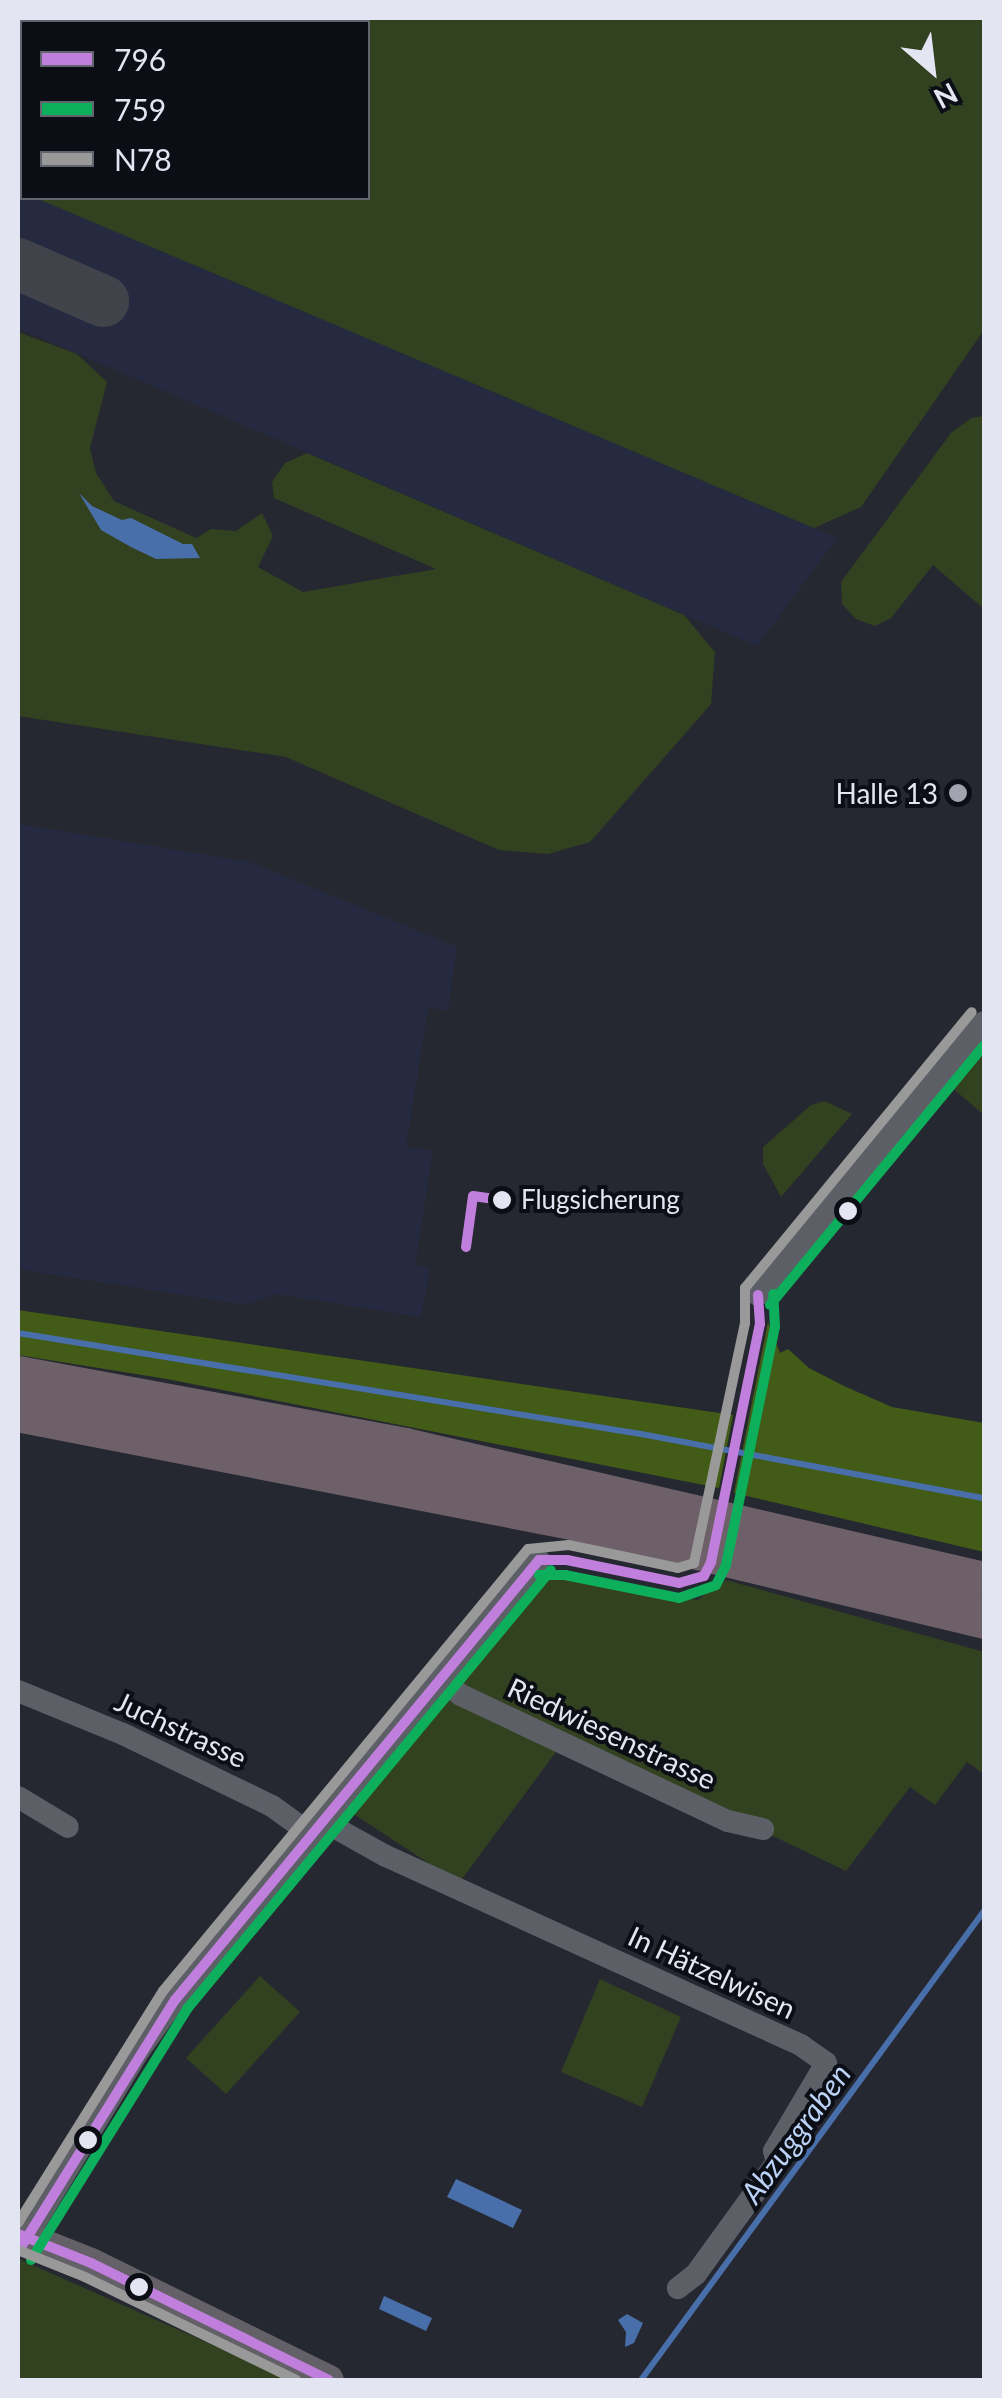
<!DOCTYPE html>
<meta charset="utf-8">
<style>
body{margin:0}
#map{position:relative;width:1002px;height:2398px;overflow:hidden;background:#262831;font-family:Lato,sans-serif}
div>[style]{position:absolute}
.built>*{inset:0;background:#262a40}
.green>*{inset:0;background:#32411f}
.forest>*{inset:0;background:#425b17}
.water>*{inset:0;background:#496faa}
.stream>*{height:6px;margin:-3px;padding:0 3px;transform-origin:3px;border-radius:3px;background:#496faa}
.taxiway>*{height:52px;margin:-26px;padding:0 26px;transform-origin:26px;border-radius:26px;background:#41434b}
.street>*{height:22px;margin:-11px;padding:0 11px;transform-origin:11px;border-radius:11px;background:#5d5f67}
.secondary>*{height:30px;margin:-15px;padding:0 15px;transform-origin:15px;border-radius:15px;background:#646068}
.highway>*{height:40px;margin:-20px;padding:0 20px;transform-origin:20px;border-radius:20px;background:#6d6068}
.bus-1>*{height:10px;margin:-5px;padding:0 5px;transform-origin:5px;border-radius:5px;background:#c07fdc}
.bus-2>*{height:10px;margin:-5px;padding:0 5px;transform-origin:5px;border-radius:5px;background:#0daf5c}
.bus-3>*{height:10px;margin:-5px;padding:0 5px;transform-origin:5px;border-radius:5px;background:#999}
.dots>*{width:28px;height:28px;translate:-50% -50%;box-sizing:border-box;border:5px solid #0c0e16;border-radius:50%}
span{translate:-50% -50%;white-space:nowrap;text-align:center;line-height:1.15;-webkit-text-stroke:8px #0c0e16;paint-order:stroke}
.bus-label{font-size:26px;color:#e3e6f2}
.left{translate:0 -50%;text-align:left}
.poi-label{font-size:28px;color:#e3e6f2}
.right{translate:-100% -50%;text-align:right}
.street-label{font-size:28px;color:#e3e6f2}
.water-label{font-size:30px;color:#bcd3f7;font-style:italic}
.frame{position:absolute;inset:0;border:20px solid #e3e6f2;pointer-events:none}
.legend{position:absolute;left:20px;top:20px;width:350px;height:180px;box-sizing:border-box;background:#0c0e16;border:2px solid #62646e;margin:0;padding:12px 18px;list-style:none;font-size:30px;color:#e3e6f2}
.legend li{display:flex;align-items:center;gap:20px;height:50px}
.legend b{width:50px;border:2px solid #62646e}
.north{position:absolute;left:882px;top:20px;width:100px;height:100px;-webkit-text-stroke:8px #0c0e16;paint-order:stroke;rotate:152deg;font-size:28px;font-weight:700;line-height:40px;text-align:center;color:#e3e6f2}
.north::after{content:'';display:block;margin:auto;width:35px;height:45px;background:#e3e6f2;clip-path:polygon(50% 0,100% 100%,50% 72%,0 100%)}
</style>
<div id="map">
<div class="built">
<i style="clip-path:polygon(18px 190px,22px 198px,36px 198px,837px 538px,757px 646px,18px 328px)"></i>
<i style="clip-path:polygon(18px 824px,250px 862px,457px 947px,448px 1010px,428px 1008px,406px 1147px,433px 1151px,415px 1265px,430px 1268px,421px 1317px,276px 1294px,247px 1305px,18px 1269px)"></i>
</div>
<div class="green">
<i style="clip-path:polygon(18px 18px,984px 18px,984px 330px,861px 507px,814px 528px,36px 198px,368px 198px,368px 22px,22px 22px,22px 192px,18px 190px)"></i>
<i style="clip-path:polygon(18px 332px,77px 354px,107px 382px,90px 448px,96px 473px,114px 501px,196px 538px,211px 529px,236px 531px,262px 513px,273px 536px,258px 567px,303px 592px,436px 569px,274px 498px,272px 482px,285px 463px,307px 453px,684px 615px,715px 652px,711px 704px,590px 842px,548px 854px,499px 850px,286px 757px,18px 716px)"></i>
<i style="clip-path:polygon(984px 416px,984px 609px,933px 565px,891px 618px,875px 626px,856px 619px,842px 604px,841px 582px,951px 433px,971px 418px)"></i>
<i style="clip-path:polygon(984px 1045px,984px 1115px,950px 1086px)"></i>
<i style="clip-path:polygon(825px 1101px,852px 1114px,781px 1197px,763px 1164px,763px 1147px,811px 1105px)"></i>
<i style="clip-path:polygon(551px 1571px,697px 1600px,726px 1580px,984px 1652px,984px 1774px,967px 1762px,935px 1805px,910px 1787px,846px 1871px,567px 1737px,459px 1883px,352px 1813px)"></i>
<i style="clip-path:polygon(260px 1976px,300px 2012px,226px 2094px,186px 2058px)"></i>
<i style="clip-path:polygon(600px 1979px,681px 2017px,642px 2107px,561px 2072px)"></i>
<i style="clip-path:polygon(19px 2259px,278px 2374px,291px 2380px,18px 2380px)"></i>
</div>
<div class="forest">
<i style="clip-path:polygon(18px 1310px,733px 1415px,719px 1488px,167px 1379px,18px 1355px)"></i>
<i style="clip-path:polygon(768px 1322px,780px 1353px,788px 1349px,809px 1368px,844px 1386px,892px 1407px,984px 1423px,984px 1552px,734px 1493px)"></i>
</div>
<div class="water">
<i style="clip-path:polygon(79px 493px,92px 506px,122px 520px,131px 518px,183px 544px,192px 544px,200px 558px,156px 559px,131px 547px,101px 530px)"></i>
<i style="clip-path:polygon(456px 2179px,522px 2210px,513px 2228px,447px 2197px)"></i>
<i style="clip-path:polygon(384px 2296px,432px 2318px,426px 2331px,379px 2309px)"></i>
<i style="clip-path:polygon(627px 2314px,643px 2323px,634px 2343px,625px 2347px,626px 2332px,618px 2320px)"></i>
</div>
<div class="stream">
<i style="left:18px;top:1333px;width:631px;rotate:9.21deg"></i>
<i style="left:641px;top:1434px;width:349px;rotate:10.6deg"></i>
<i style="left:641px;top:2380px;width:581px;rotate:-53.82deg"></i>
</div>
<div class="taxiway">
<i style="left:18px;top:264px;width:93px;rotate:23.5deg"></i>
</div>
<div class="street">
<i style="left:758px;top:1295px;width:354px;rotate:-50.4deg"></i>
<i style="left:441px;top:1679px;width:26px;rotate:39deg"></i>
<i style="left:461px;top:1695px;width:295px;rotate:25.3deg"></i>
<i style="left:728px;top:1821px;width:36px;rotate:13deg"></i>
<i style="left:18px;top:1691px;width:113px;rotate:22.3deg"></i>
<i style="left:123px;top:1734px;width:165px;rotate:25.8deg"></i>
<i style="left:272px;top:1806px;width:49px;rotate:35.9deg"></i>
<i style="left:18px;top:1797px;width:58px;rotate:31deg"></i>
<i style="left:323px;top:1821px;width:72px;rotate:29.1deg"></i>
<i style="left:386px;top:1856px;width:457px;rotate:24.5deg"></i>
<i style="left:802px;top:2046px;width:29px;rotate:35deg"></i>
<i style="left:826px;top:2063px;width:102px;rotate:120.6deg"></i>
<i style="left:774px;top:2151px;width:11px;rotate:75deg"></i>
<i style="left:777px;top:2162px;width:138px;rotate:125.9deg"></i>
<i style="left:696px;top:2274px;width:23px;rotate:142deg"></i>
<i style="left:26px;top:2238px;width:218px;rotate:-58.9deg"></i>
<i style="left:139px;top:2051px;width:62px;rotate:-54.8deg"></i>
<i style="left:175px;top:2000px;width:571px;rotate:-50.4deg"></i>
</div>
<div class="secondary">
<i style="left:18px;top:2234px;width:79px;rotate:21.7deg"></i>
<i style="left:91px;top:2263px;width:265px;rotate:26.2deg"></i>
</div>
<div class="highway">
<i style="left:18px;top:1376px;width:394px;rotate:10.5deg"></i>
<i style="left:405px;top:1448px;width:594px;rotate:13.03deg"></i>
<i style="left:18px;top:1412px;width:570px;rotate:11.03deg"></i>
<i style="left:577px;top:1521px;width:419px;rotate:13.5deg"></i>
</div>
<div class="bus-1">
<i style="left:466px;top:1247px;width:51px;rotate:-82.2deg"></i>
<i style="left:473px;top:1196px;width:29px;rotate:8deg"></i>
<i style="left:539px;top:1560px;width:28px"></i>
<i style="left:567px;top:1560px;width:114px;rotate:11.6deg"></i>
<i style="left:679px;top:1583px;width:26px;rotate:-16deg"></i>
<i style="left:704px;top:1576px;width:16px;rotate:-63deg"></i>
<i style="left:711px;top:1562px;width:243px;rotate:-78.4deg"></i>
<i style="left:760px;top:1324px;width:29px;rotate:-94deg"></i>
<i style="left:18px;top:2234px;width:79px;rotate:21.7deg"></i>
<i style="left:91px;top:2263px;width:265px;rotate:26.2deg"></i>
<i style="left:18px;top:2252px;width:297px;rotate:-58.1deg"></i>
<i style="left:175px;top:2000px;width:571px;rotate:-50.4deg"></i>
</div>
<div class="bus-2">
<i style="left:770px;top:1305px;width:337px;rotate:-50.5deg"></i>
<i style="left:539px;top:1575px;width:26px"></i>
<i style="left:565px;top:1575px;width:116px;rotate:11.4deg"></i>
<i style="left:679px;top:1598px;width:39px;rotate:-19deg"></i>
<i style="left:716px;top:1585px;width:22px;rotate:-63deg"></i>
<i style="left:726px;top:1565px;width:243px;rotate:-78.4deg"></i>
<i style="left:775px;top:1327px;width:33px;rotate:-93deg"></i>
<i style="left:31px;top:2260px;width:296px;rotate:-58.1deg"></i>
<i style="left:187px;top:2009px;width:570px;rotate:-50.34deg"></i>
</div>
<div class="bus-3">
<i style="left:18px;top:2223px;width:274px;rotate:-58deg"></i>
<i style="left:163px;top:1991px;width:573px;rotate:-50.45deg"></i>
<i style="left:528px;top:1549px;width:41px;rotate:-5.6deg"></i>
<i style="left:569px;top:1545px;width:111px;rotate:11.9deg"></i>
<i style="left:678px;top:1568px;width:17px;rotate:-17deg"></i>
<i style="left:694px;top:1563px;width:245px;rotate:-78deg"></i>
<i style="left:745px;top:1323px;width:35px;rotate:-90deg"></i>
<i style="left:745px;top:1288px;width:357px;rotate:-50.6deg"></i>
<i style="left:18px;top:2250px;width:72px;rotate:21.9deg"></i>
<i style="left:85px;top:2277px;width:235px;rotate:26deg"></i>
</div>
<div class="dots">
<i style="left:958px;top:793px;background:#a1a4ae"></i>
<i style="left:502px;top:1200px;background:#e3e6f2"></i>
<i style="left:848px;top:1211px;background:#e3e6f2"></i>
<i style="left:88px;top:2140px;background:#e3e6f2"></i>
<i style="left:139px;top:2287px;background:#e3e6f2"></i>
</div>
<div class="bus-label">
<span class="left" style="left:521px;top:1200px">Flugsicherung</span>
</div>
<div class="poi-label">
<span class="right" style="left:938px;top:793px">Halle 13</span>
</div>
<div class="street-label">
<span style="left:181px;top:1729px;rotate:25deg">Juchstrasse</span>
<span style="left:612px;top:1733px;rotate:25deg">Riedwiesenstrasse</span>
<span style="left:712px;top:1972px;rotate:25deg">In Hätzelwisen</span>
</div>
<div class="water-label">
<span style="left:795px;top:2133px;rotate:-54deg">Abzuggraben</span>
</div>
<div class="frame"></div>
<ul class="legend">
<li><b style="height:12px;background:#c07fdc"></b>796</li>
<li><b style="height:12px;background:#0daf5c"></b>759</li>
<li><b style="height:12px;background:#999"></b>N78</li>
</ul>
<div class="north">N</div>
</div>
